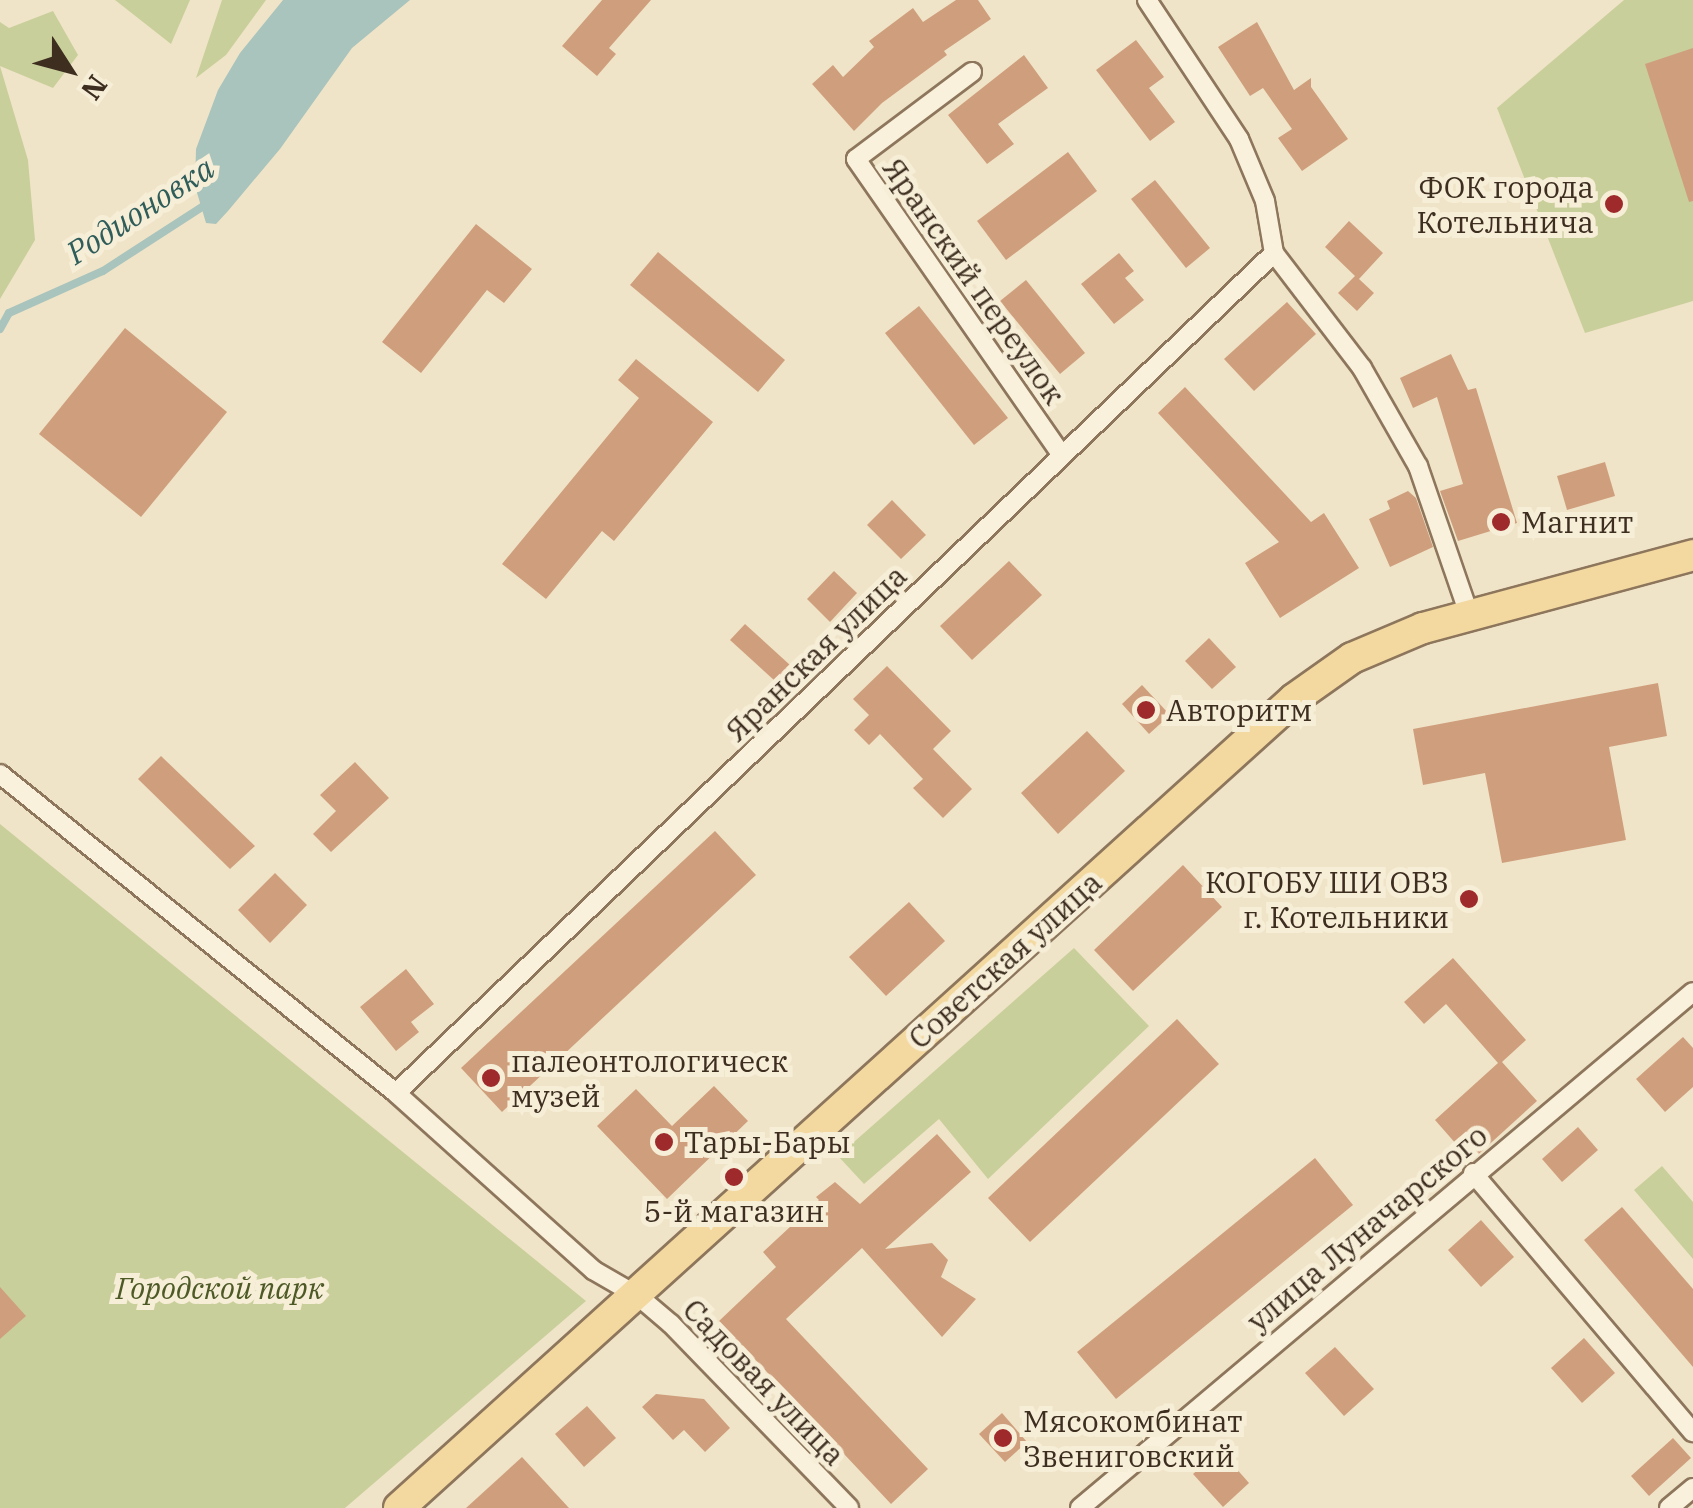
<!DOCTYPE html>
<meta charset="utf-8">
<style>
body{margin:0}
#map{position:relative;width:1693px;height:1508px;overflow:hidden;background:#f0e4c8;font-family:"IBM Plex Serif",serif}
div>[style]{position:absolute}
.green>*{inset:0;background:#c9cf9b}
.water>*{inset:0;background:#a9c4bc}
.stream>*{height:8px;margin:-4px;padding:0 4px;transform-origin:4px;border-radius:4px;background:#a9c4bc}
.building>*{inset:0;background:#cf9f7d}
.roads{filter:drop-shadow(2px 0 #8d765c) drop-shadow(-2px 0 #8d765c) drop-shadow(0 2px #8d765c) drop-shadow(0 -2px #8d765c)}
.minor>*{height:18px;margin:-9px;padding:0 9px;transform-origin:9px;border-radius:9px;background:#faf1dc}
.primary>*{height:30px;margin:-15px;padding:0 15px;transform-origin:15px;border-radius:15px;background:#f3d9a0}
.dots>*{width:28px;height:28px;translate:-50% -50%;box-sizing:border-box;border:5px solid #f7eed8;border-radius:50%}
span{translate:-50% -50%;white-space:nowrap;text-align:center;line-height:1.15;-webkit-text-stroke:10px #f7eed8;paint-order:stroke}
.poi-label{font-size:30px;color:#3d2e20}
.right{translate:-100% -50%;text-align:right}
.left{translate:0 -50%;text-align:left}
.street-label{font-size:30px;color:#3d2e20}
.park-label{font-size:30px;color:#4d5a26;font-style:italic}
.water-label{font-size:32px;color:#2f5d5a;font-style:italic}
.north{position:absolute;left:20px;top:20px;width:100px;height:100px;-webkit-text-stroke:8px #f7eed8;paint-order:stroke;rotate:126deg;font-size:28px;font-weight:700;line-height:40px;text-align:center;color:#3d2e20}
.north::after{content:'';display:block;margin:auto;width:35px;height:45px;background:#3d2e20;clip-path:polygon(50% 0,100% 100%,50% 72%,0 100%)}
</style>
<div id="map">
<div class="green">
<i style="clip-path:polygon(115px 0,190px 0,171px 44px)"></i>
<i style="clip-path:polygon(222px 0,266px 0,226px 55px,196px 78px)"></i>
<i style="clip-path:polygon(1624px 0,1693px 0,1693px 301px,1585px 333px,1497px 108px)"></i>
<i style="clip-path:polygon(53px 11px,78px 55px,53px 88px,0 66px,28px 160px,35px 240px,0 299px,0 22px,9px 28px)"></i>
<i style="clip-path:polygon(0 824px,586px 1301px,345px 1508px,0 1508px)"></i>
<i style="clip-path:polygon(1074px 948px,1149px 1026px,988px 1179px,939px 1119px,864px 1184px,838px 1156px)"></i>
<i style="clip-path:polygon(1662px 1166px,1693px 1202px,1693px 1259px,1634px 1190px)"></i>
</div>
<div class="water">
<i style="clip-path:polygon(283px 0,410px 0,352px 48px,280px 149px,228px 211px,216px 224px,206px 223px,195px 186px,196px 149px,218px 90px,240px 53px)"></i>
</div>
<div class="stream">
<i style="left:0;top:329px;width:18px;rotate:-61deg"></i>
<i style="left:9px;top:313px;width:103px;rotate:-24.1deg"></i>
<i style="left:103px;top:271px;width:125px;rotate:-32.9deg"></i>
</div>
<div class="building">
<i style="clip-path:polygon(602px 0,651px 0,609px 48px,616px 54px,597px 76px,562px 46px)"></i>
<i style="clip-path:polygon(956px 0,978px 0,991px 19px,944px 51px,947px 55px,882px 103px,854px 131px,812px 84px,833px 65px,843px 77px,874px 47px,869px 41px,913px 8px,923px 22px)"></i>
<i style="clip-path:polygon(1257px 22px,1294px 90px,1311px 78px,1311px 87px,1348px 139px,1302px 171px,1278px 138px,1292px 129px,1263px 88px,1250px 96px,1218px 47px)"></i>
<i style="clip-path:polygon(1136px 40px,1164px 77px,1149px 88px,1175px 122px,1150px 141px,1096px 70px)"></i>
<i style="clip-path:polygon(1693px 48px,1693px 201px,1689px 202px,1645px 64px)"></i>
<i style="clip-path:polygon(1024px 55px,1048px 88px,998px 124px,1014px 144px,987px 164px,948px 115px)"></i>
<i style="clip-path:polygon(1068px 152px,1097px 191px,1006px 260px,977px 221px)"></i>
<i style="clip-path:polygon(1155px 180px,1210px 248px,1186px 268px,1131px 199px)"></i>
<i style="clip-path:polygon(1349px 221px,1383px 253px,1359px 279px,1374px 293px,1357px 311px,1338px 293px,1355px 276px,1325px 247px)"></i>
<i style="clip-path:polygon(476px 224px,532px 269px,504px 303px,487px 290px,421px 373px,382px 342px)"></i>
<i style="clip-path:polygon(658px 252px,785px 360px,758px 392px,630px 285px)"></i>
<i style="clip-path:polygon(1119px 253px,1134px 271px,1125px 278px,1144px 300px,1114px 324px,1081px 284px)"></i>
<i style="clip-path:polygon(1026px 280px,1085px 353px,1060px 374px,1000px 301px)"></i>
<i style="clip-path:polygon(1287px 302px,1316px 334px,1254px 391px,1224px 359px)"></i>
<i style="clip-path:polygon(919px 306px,1008px 418px,974px 445px,885px 333px)"></i>
<i style="clip-path:polygon(125px 328px,227px 412px,141px 517px,39px 434px)"></i>
<i style="clip-path:polygon(1451px 354px,1468px 390px,1476px 388px,1517px 523px,1458px 541px,1440px 491px,1463px 484px,1437px 397px,1413px 408px,1400px 378px)"></i>
<i style="clip-path:polygon(636px 359px,713px 422px,614px 541px,602px 531px,546px 599px,502px 564px,639px 398px,618px 380px)"></i>
<i style="clip-path:polygon(1185px 387px,1311px 522px,1324px 513px,1359px 568px,1280px 618px,1245px 563px,1279px 542px,1158px 413px)"></i>
<i style="clip-path:polygon(1605px 462px,1615px 496px,1567px 510px,1557px 476px)"></i>
<i style="clip-path:polygon(1408px 491px,1416px 498px,1433px 547px,1390px 567px,1369px 519px,1390px 509px,1387px 501px)"></i>
<i style="clip-path:polygon(892px 500px,926px 535px,901px 559px,867px 525px)"></i>
<i style="clip-path:polygon(1009px 561px,1042px 595px,972px 660px,940px 626px)"></i>
<i style="clip-path:polygon(834px 571px,857px 593px,830px 622px,807px 599px)"></i>
<i style="clip-path:polygon(745px 624px,790px 665px,775px 681px,730px 640px)"></i>
<i style="clip-path:polygon(1209px 638px,1236px 667px,1212px 689px,1185px 661px)"></i>
<i style="clip-path:polygon(887px 666px,951px 731px,933px 749px,972px 789px,943px 818px,913px 788px,923px 779px,880px 734px,869px 745px,854px 730px,869px 715px,853px 699px)"></i>
<i style="clip-path:polygon(1658px 683px,1667px 736px,1609px 747px,1626px 840px,1502px 863px,1485px 773px,1423px 785px,1413px 729px)"></i>
<i style="clip-path:polygon(1142px 685px,1170px 715px,1149px 734px,1122px 704px)"></i>
<i style="clip-path:polygon(1087px 731px,1125px 771px,1058px 834px,1021px 793px)"></i>
<i style="clip-path:polygon(161px 756px,255px 846px,230px 869px,138px 779px)"></i>
<i style="clip-path:polygon(355px 762px,389px 798px,331px 852px,313px 834px,336px 811px,320px 795px)"></i>
<i style="clip-path:polygon(715px 831px,756px 875px,502px 1112px,461px 1068px)"></i>
<i style="clip-path:polygon(1183px 865px,1222px 907px,1133px 991px,1094px 950px)"></i>
<i style="clip-path:polygon(275px 873px,307px 905px,270px 943px,238px 910px)"></i>
<i style="clip-path:polygon(909px 902px,945px 941px,886px 996px,849px 957px)"></i>
<i style="clip-path:polygon(1453px 958px,1526px 1040px,1502px 1062px,1537px 1101px,1471px 1161px,1435px 1120px,1498px 1063px,1446px 1004px,1424px 1024px,1404px 1002px)"></i>
<i style="clip-path:polygon(406px 969px,434px 1004px,411px 1022px,419px 1032px,396px 1051px,360px 1007px)"></i>
<i style="clip-path:polygon(1177px 1019px,1219px 1064px,1030px 1242px,988px 1198px)"></i>
<i style="clip-path:polygon(1683px 1037px,1693px 1048px,1693px 1087px,1665px 1112px,1636px 1079px)"></i>
<i style="clip-path:polygon(714px 1086px,748px 1121px,667px 1199px,597px 1126px,636px 1089px,672px 1126px)"></i>
<i style="clip-path:polygon(1578px 1127px,1598px 1150px,1562px 1182px,1542px 1159px)"></i>
<i style="clip-path:polygon(937px 1134px,971px 1172px,885px 1249px,932px 1243px,948px 1260px,941px 1277px,976px 1299px,942px 1337px,862px 1248px,786px 1319px,928px 1469px,891px 1504px,719px 1321px,776px 1267px,763px 1252px,819px 1200px,816px 1197px,835px 1182px,860px 1204px)"></i>
<i style="clip-path:polygon(1315px 1158px,1353px 1205px,1116px 1399px,1077px 1352px)"></i>
<i style="clip-path:polygon(1622px 1207px,1693px 1289px,1693px 1367px,1584px 1240px)"></i>
<i style="clip-path:polygon(1481px 1220px,1514px 1257px,1481px 1287px,1448px 1250px)"></i>
<i style="clip-path:polygon(0 1287px,26px 1316px,0 1339px)"></i>
<i style="clip-path:polygon(1584px 1338px,1615px 1373px,1582px 1403px,1551px 1368px)"></i>
<i style="clip-path:polygon(1335px 1347px,1374px 1389px,1344px 1416px,1305px 1373px)"></i>
<i style="clip-path:polygon(656px 1394px,704px 1399px,730px 1428px,705px 1452px,684px 1430px,673px 1440px,642px 1407px)"></i>
<i style="clip-path:polygon(587px 1406px,616px 1438px,584px 1467px,555px 1434px)"></i>
<i style="clip-path:polygon(1002px 1413px,1027px 1442px,1005px 1462px,979px 1434px)"></i>
<i style="clip-path:polygon(1673px 1438px,1691px 1458px,1649px 1496px,1631px 1476px)"></i>
<i style="clip-path:polygon(1220px 1450px,1249px 1483px,1223px 1507px,1193px 1474px)"></i>
<i style="clip-path:polygon(522px 1457px,569px 1508px,466px 1508px)"></i>
</div>
<div class="roads">
<div class="minor">
<i style="left:1147px;top:0;width:167px;rotate:56.5deg"></i>
<i style="left:1239px;top:139px;width:67px;rotate:67.2deg"></i>
<i style="left:1265px;top:201px;width:53px;rotate:80.2deg"></i>
<i style="left:1274px;top:253px;width:145px;rotate:52.6deg"></i>
<i style="left:1362px;top:368px;width:113px;rotate:60.3deg"></i>
<i style="left:1418px;top:466px;width:157px;rotate:71deg"></i>
<i style="left:972px;top:72px;width:145px;rotate:143.1deg"></i>
<i style="left:856px;top:159px;width:359px;rotate:55.2deg"></i>
<i style="left:0;top:774px;width:509px;rotate:38.85deg"></i>
<i style="left:396px;top:1093px;width:265px;rotate:41.9deg"></i>
<i style="left:593px;top:1270px;width:52px;rotate:30deg"></i>
<i style="left:638px;top:1296px;width:43px;rotate:40.3deg"></i>
<i style="left:671px;top:1324px;width:256px;rotate:45.9deg"></i>
<i style="left:396px;top:1093px;width:1215px;rotate:-43.73deg"></i>
<i style="left:1473px;top:1173px;width:340px;rotate:49.7deg"></i>
<i style="left:1080px;top:1508px;width:801px;rotate:-40.09deg"></i>
<i style="left:1669px;top:1508px;width:31px;rotate:-40deg"></i>
</div>
<div class="primary">
<i style="left:399px;top:1508px;width:1206px;rotate:-42.11deg"></i>
<i style="left:1294px;top:699px;width:71px;rotate:-35.3deg"></i>
<i style="left:1352px;top:658px;width:77px;rotate:-22.9deg"></i>
<i style="left:1423px;top:628px;width:280px;rotate:-15.1deg"></i>
</div>
</div>
<div class="dots">
<i style="left:1614px;top:204px;background:#9e2a2b"></i>
<i style="left:1501px;top:522px;background:#9e2a2b"></i>
<i style="left:1146px;top:710px;background:#9e2a2b"></i>
<i style="left:1469px;top:899px;background:#9e2a2b"></i>
<i style="left:491px;top:1078px;background:#9e2a2b"></i>
<i style="left:664px;top:1142px;background:#9e2a2b"></i>
<i style="left:734px;top:1177px;background:#9e2a2b"></i>
<i style="left:1003px;top:1438px;background:#9e2a2b"></i>
</div>
<div class="poi-label">
<span class="right" style="left:1594px;top:204px">ФОК города<br>Котельнича</span>
<span class="left" style="left:1521px;top:522px">Магнит</span>
<span class="left" style="left:1166px;top:710px">Авторитм</span>
<span class="right" style="left:1449px;top:899px">КОГОБУ ШИ ОВЗ<br>г. Котельники</span>
<span class="left" style="left:511px;top:1078px">палеонтологическ<br>музей</span>
<span class="left" style="left:684px;top:1142px">Тары-Бары</span>
<span style="left:734px;top:1211px">5-й магазин</span>
<span class="left" style="left:1023px;top:1438px">Мясокомбинат<br>Звениговский</span>
</div>
<div class="street-label">
<span style="left:974px;top:281px;rotate:55deg">Яранский переулок</span>
<span style="left:816px;top:653px;rotate:-44deg">Яранская улица</span>
<span style="left:1005px;top:960px;rotate:-42deg">Советская улица</span>
<span style="left:1367px;top:1228px;rotate:-40deg">улица Луначарского</span>
<span style="left:764px;top:1382px;rotate:46deg">Садовая улица</span>
</div>
<div class="park-label">
<span style="left:220px;top:1288px">Городской парк</span>
</div>
<div class="water-label">
<span style="left:140px;top:210px;rotate:-33deg">Родионовка</span>
</div>
<div class="north">N</div>
</div>
